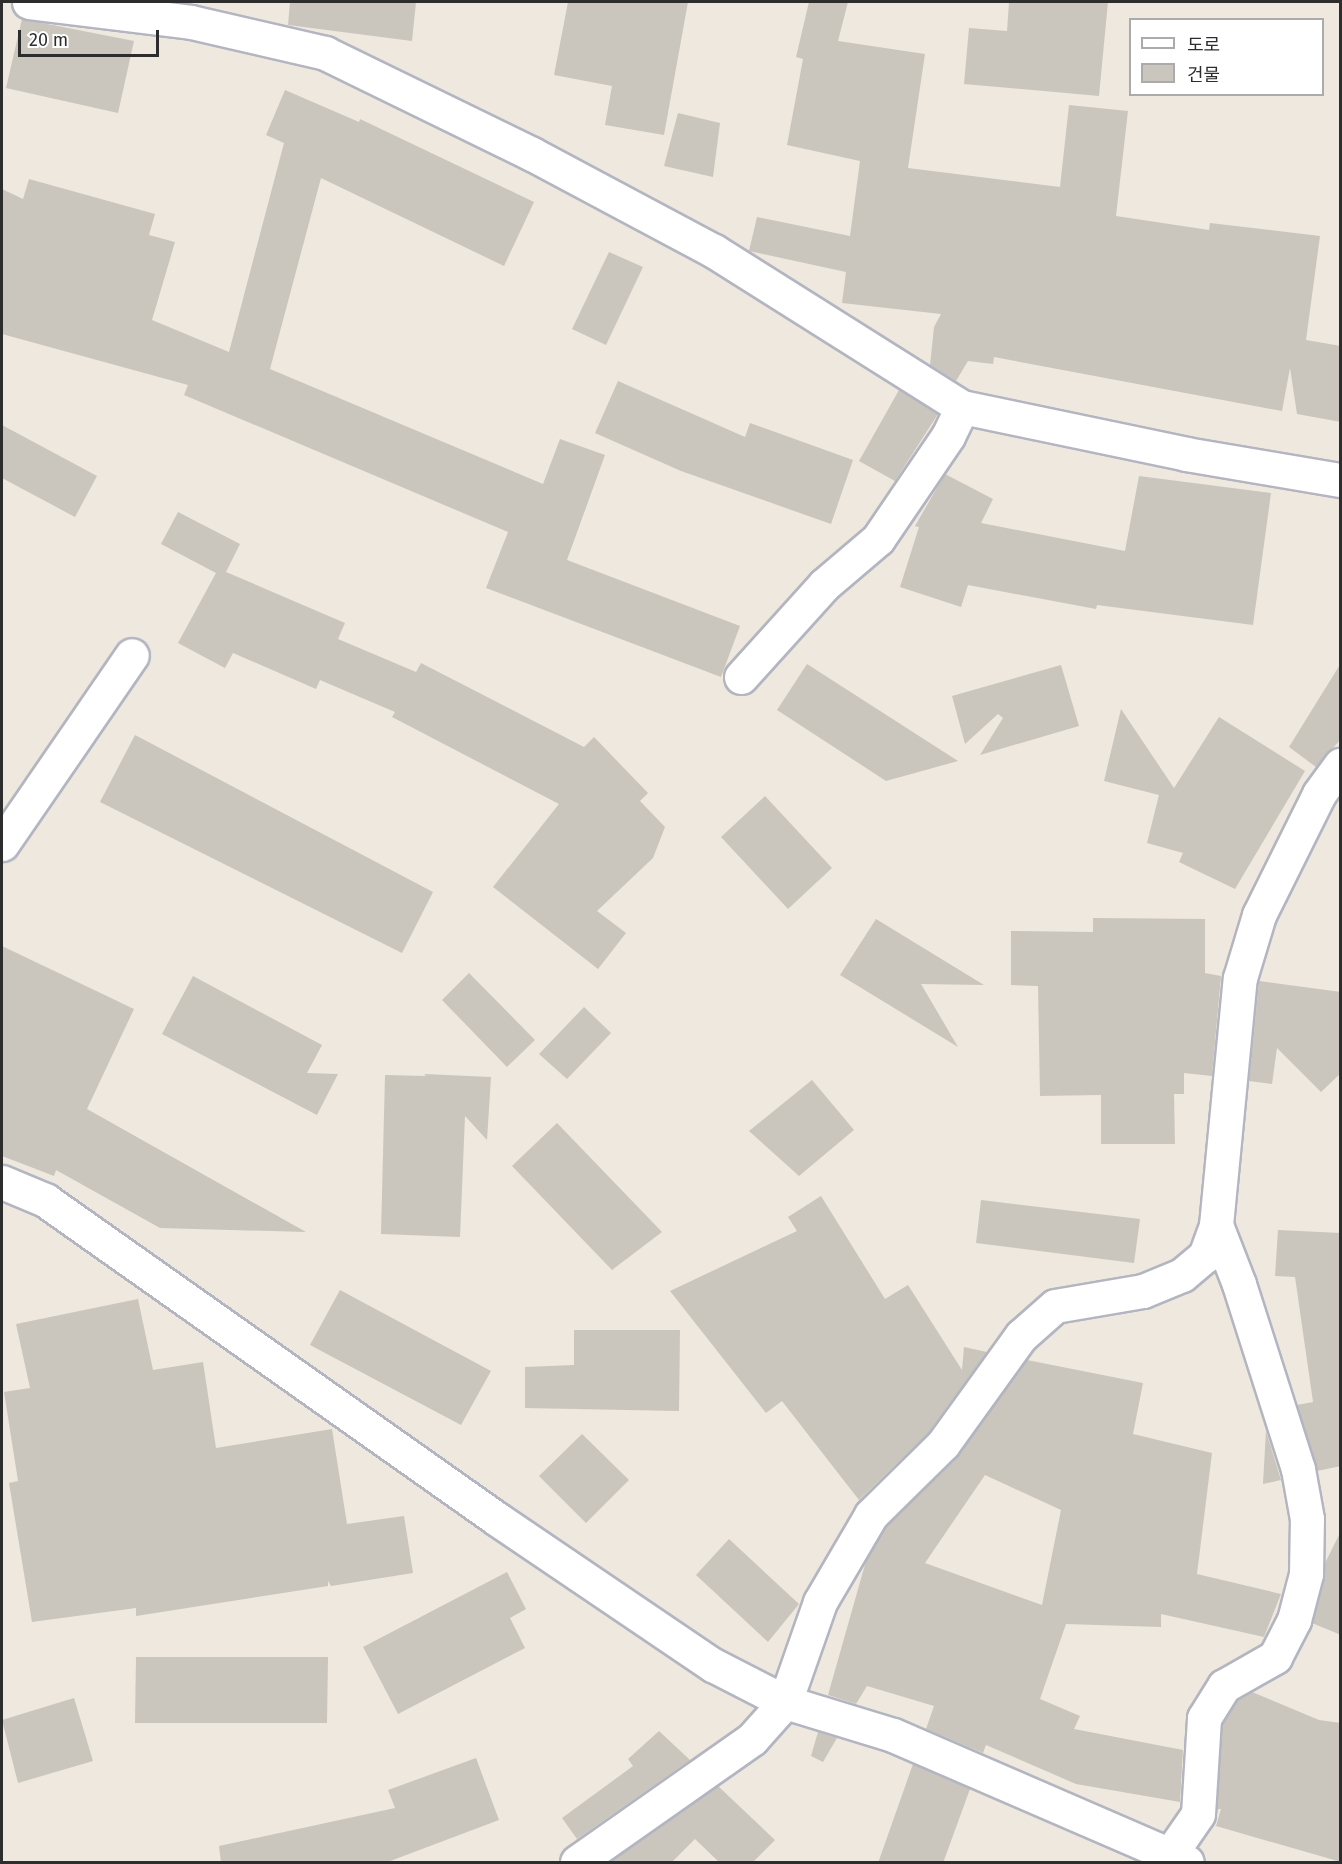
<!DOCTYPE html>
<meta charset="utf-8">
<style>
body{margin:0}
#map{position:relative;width:1342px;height:1864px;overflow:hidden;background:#eee8df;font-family:"Fira Sans","Noto Sans KR",sans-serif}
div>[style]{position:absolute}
.building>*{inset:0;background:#cac6bd}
.roads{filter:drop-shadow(2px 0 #b3b5c0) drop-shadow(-2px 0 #b3b5c0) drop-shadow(0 2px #b3b5c0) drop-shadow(0 -2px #b3b5c0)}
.minor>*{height:33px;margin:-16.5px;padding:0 16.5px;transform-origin:16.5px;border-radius:16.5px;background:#fff}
span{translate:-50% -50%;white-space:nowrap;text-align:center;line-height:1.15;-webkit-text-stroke:4.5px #fff;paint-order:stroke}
.frame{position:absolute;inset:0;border:3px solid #2d2d2d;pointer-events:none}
.legend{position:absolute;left:1129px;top:18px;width:195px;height:78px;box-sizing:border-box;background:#fff;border:2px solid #ababab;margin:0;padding:8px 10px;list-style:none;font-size:18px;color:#2d2d2d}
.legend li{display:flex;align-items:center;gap:12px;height:30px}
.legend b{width:30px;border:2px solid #ababab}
.scale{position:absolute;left:18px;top:30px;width:141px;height:27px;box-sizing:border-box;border:3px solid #2d2d2d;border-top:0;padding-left:8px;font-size:18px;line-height:21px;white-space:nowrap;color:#2d2d2d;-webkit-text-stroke:4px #fff;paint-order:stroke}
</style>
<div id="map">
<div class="building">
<i style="clip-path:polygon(290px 2px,416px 2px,412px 41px,288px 25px)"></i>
<i style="clip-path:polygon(568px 2px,688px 2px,664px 135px,605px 125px,612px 86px,554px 75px)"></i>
<i style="clip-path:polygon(809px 2px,848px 2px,838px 41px,925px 54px,908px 168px,1060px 187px,1069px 105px,1128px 111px,1116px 216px,1209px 230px,1210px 223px,1320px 236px,1306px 340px,1341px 346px,1341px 422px,1297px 414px,1290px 368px,1282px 411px,994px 357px,993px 364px,968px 361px,956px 381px,930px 365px,934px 327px,941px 314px,842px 303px,846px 272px,749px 251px,757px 217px,850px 236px,860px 161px,787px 145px,803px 59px,796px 57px)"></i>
<i style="clip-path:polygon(1009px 2px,1108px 2px,1099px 96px,964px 84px,969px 28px,1007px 31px)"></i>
<i style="clip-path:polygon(22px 19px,134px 41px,118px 113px,6px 88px)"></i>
<i style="clip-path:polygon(285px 90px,359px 122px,360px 119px,534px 202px,504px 266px,321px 178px,270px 369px,543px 484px,560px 439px,605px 455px,567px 560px,740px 626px,721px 677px,486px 588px,508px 532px,184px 395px,188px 385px,2px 334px,2px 189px,23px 199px,29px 179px,155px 214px,149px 235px,175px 242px,152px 320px,229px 352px,284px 143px,266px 135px)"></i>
<i style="clip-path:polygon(678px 113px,720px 123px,713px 177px,664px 166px)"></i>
<i style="clip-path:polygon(609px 252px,643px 267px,606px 345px,572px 329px)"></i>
<i style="clip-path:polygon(618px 381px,745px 437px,750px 423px,853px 460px,831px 524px,681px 471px,595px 433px)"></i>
<i style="clip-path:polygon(899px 390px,938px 414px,895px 481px,859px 461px)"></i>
<i style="clip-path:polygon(2px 425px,97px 476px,75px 517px,2px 478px)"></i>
<i style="clip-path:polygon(945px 474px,993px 499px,981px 523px,1125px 551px,1139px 476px,1271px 493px,1253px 625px,1097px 605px,1096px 609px,968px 585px,961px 607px,900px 587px,919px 527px,915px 526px)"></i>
<i style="clip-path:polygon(178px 512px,240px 544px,226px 572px,345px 623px,338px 639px,416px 672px,421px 663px,584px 747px,594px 737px,648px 793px,640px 801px,665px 827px,653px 858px,597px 911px,626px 933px,598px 969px,493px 887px,559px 804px,392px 717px,395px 712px,320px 680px,316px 689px,233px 653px,225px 668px,178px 643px,216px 573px,161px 544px)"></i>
<i style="clip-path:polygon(1341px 663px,1341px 739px,1316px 767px,1289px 747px)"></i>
<i style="clip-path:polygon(807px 664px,958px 761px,886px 781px,777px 710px)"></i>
<i style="clip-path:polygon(1061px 665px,1079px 726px,980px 755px,1003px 718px,998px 714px,965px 744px,952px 696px)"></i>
<i style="clip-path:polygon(1121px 709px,1174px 788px,1219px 717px,1305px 771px,1235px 889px,1179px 862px,1183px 853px,1147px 843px,1159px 795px,1104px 781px)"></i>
<i style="clip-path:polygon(135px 735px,433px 892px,402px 953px,100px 802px)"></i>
<i style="clip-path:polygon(765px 796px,832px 868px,788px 909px,721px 837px)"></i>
<i style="clip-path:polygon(1093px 918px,1205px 919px,1205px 973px,1221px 976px,1212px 1076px,1184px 1073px,1184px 1094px,1174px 1094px,1175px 1144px,1101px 1144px,1101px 1095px,1040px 1096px,1038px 986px,1011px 985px,1011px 931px,1093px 932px)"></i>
<i style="clip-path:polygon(876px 919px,984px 985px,921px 984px,958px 1047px,840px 975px)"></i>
<i style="clip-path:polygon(2px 946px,134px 1009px,87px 1109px,306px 1232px,160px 1228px,56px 1170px,54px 1176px,2px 1156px)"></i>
<i style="clip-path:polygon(469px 973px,535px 1040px,507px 1067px,442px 1000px)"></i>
<i style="clip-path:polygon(193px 976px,322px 1045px,307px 1073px,338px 1074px,317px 1115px,162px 1034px)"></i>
<i style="clip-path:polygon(1259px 981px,1341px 992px,1341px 1073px,1321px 1092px,1277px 1048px,1272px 1084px,1249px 1081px)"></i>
<i style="clip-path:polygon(584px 1007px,611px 1033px,567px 1079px,539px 1054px)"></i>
<i style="clip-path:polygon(424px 1074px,491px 1077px,487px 1140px,465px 1116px,460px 1237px,381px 1234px,385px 1075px,426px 1076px)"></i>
<i style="clip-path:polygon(812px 1080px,854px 1130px,799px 1176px,749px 1131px)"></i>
<i style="clip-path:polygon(557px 1123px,662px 1232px,612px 1270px,512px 1166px)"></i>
<i style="clip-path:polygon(821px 1196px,885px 1299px,908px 1285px,962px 1370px,964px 1347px,987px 1352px,929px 1432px,859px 1500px,782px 1401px,766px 1413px,670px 1291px,797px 1231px,788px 1217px)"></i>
<i style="clip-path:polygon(981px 1200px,1140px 1219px,1134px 1263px,976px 1243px)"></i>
<i style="clip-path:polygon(1278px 1230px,1341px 1233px,1341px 1466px,1317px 1471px,1297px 1405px,1313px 1402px,1295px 1277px,1275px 1276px)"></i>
<i style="clip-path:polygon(340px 1290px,491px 1371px,461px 1425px,310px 1345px)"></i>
<i style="clip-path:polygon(138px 1299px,153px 1370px,203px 1362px,216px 1448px,332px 1429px,347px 1524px,404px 1516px,413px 1573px,331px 1586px,328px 1581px,328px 1586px,136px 1616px,136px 1608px,32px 1622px,9px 1483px,18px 1481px,4px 1392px,30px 1388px,16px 1324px)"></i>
<i style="clip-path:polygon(574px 1330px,680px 1330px,679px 1411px,525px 1408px,525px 1367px,574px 1365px)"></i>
<i style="clip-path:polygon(evenodd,1027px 1360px,1143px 1383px,1133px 1434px,1212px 1453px,1197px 1574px,1281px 1594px,1264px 1637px,1161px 1614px,1161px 1627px,1066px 1624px,1040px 1699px,1080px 1716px,1074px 1729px,1183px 1750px,1180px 1802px,1076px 1784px,986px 1745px,983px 1753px,926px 1729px,934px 1706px,867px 1686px,856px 1704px,828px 1695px,866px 1561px,886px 1527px,958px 1455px,1027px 1360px,985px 1475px,1061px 1510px,1042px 1605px,925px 1563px,985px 1475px)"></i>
<i style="clip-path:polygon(1266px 1431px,1281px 1480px,1263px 1484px)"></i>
<i style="clip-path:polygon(582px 1434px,629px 1480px,586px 1523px,539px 1476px)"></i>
<i style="clip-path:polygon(1341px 1531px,1341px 1635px,1312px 1623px,1325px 1563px)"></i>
<i style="clip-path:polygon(729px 1539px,799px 1604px,768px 1642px,696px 1575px)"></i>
<i style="clip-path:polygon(507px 1572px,526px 1609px,510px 1618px,525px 1648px,398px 1714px,363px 1647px)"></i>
<i style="clip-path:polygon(136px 1657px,328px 1657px,327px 1723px,135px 1723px)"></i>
<i style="clip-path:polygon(1252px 1692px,1319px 1720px,1341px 1723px,1341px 1862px,1216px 1826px,1221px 1809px,1217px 1809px,1222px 1724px,1237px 1700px)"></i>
<i style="clip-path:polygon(74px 1698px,93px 1761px,18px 1783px,2px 1720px)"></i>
<i style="clip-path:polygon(659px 1731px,690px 1760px,577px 1839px,562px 1818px,633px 1766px,628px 1759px)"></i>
<i style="clip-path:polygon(818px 1732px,837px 1738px,823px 1762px,811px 1756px)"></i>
<i style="clip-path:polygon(476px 1758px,499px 1820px,385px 1863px,221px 1863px,219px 1846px,395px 1808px,388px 1790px)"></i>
<i style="clip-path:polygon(913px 1764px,970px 1789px,943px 1863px,878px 1863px)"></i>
<i style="clip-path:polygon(718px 1786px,775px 1840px,752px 1863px,720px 1863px,695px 1839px,671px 1863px,609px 1863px)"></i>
</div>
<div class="roads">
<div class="minor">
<i style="left:29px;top:2px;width:163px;rotate:7deg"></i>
<i style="left:191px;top:22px;width:138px;rotate:13deg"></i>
<i style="left:325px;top:53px;width:230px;rotate:26deg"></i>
<i style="left:532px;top:154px;width:206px;rotate:28.1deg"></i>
<i style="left:714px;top:251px;width:293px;rotate:32.2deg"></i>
<i style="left:962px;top:407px;width:229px;rotate:11.8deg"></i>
<i style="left:1186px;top:454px;width:156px;rotate:9.6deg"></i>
<i style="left:741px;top:677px;width:124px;rotate:-47.9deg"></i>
<i style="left:824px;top:585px;width:71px;rotate:-40.4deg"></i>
<i style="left:878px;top:539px;width:125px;rotate:-55.8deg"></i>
<i style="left:948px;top:436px;width:32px;rotate:-64deg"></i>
<i style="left:2px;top:844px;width:229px;rotate:-55.5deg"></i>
<i style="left:2px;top:1182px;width:47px;rotate:22.7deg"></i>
<i style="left:45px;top:1200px;width:553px;rotate:35.21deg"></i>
<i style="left:497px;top:1519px;width:261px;rotate:34.1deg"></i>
<i style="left:713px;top:1665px;width:81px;rotate:27.2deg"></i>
<i style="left:785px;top:1702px;width:113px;rotate:17deg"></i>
<i style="left:893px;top:1735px;width:320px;rotate:23.4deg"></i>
<i style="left:1171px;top:1853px;width:47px;rotate:-55.3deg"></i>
<i style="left:1198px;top:1814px;width:96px;rotate:-86.4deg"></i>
<i style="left:1204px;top:1718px;width:38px;rotate:-58deg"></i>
<i style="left:1224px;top:1686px;width:59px;rotate:-29.6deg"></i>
<i style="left:1275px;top:1657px;width:42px;rotate:-62.8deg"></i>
<i style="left:1294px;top:1620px;width:48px;rotate:-75.4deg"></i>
<i style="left:1306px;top:1574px;width:55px;rotate:-89deg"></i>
<i style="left:1307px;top:1519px;width:51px;rotate:-100.2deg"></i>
<i style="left:1298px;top:1469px;width:194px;rotate:-107.7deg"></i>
<i style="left:1239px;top:1284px;width:63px;rotate:-111.3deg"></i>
<i style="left:577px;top:1862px;width:214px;rotate:-35.1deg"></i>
<i style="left:752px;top:1739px;width:50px;rotate:-48.3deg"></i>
<i style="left:785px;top:1702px;width:106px;rotate:-70.7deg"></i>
<i style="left:820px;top:1602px;width:101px;rotate:-59.6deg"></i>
<i style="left:871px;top:1515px;width:101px;rotate:-44.6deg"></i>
<i style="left:943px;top:1444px;width:133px;rotate:-54.2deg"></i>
<i style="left:1021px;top:1336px;width:45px;rotate:-41.4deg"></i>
<i style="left:1055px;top:1306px;width:89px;rotate:-9.7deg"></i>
<i style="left:1143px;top:1291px;width:42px;rotate:-22.3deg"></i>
<i style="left:1182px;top:1275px;width:30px;rotate:-40deg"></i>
<i style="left:1205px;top:1256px;width:33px;rotate:-70deg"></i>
<i style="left:1216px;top:1225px;width:248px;rotate:-84.5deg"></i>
<i style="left:1240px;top:978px;width:66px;rotate:-73.2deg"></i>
<i style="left:1259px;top:915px;width:135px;rotate:-63.6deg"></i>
<i style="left:1319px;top:794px;width:36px;rotate:-54deg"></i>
</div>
</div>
<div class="frame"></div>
<ul class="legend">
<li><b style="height:8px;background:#fff"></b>도로</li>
<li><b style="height:16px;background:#cac6bd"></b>건물</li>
</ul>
<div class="scale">20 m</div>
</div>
